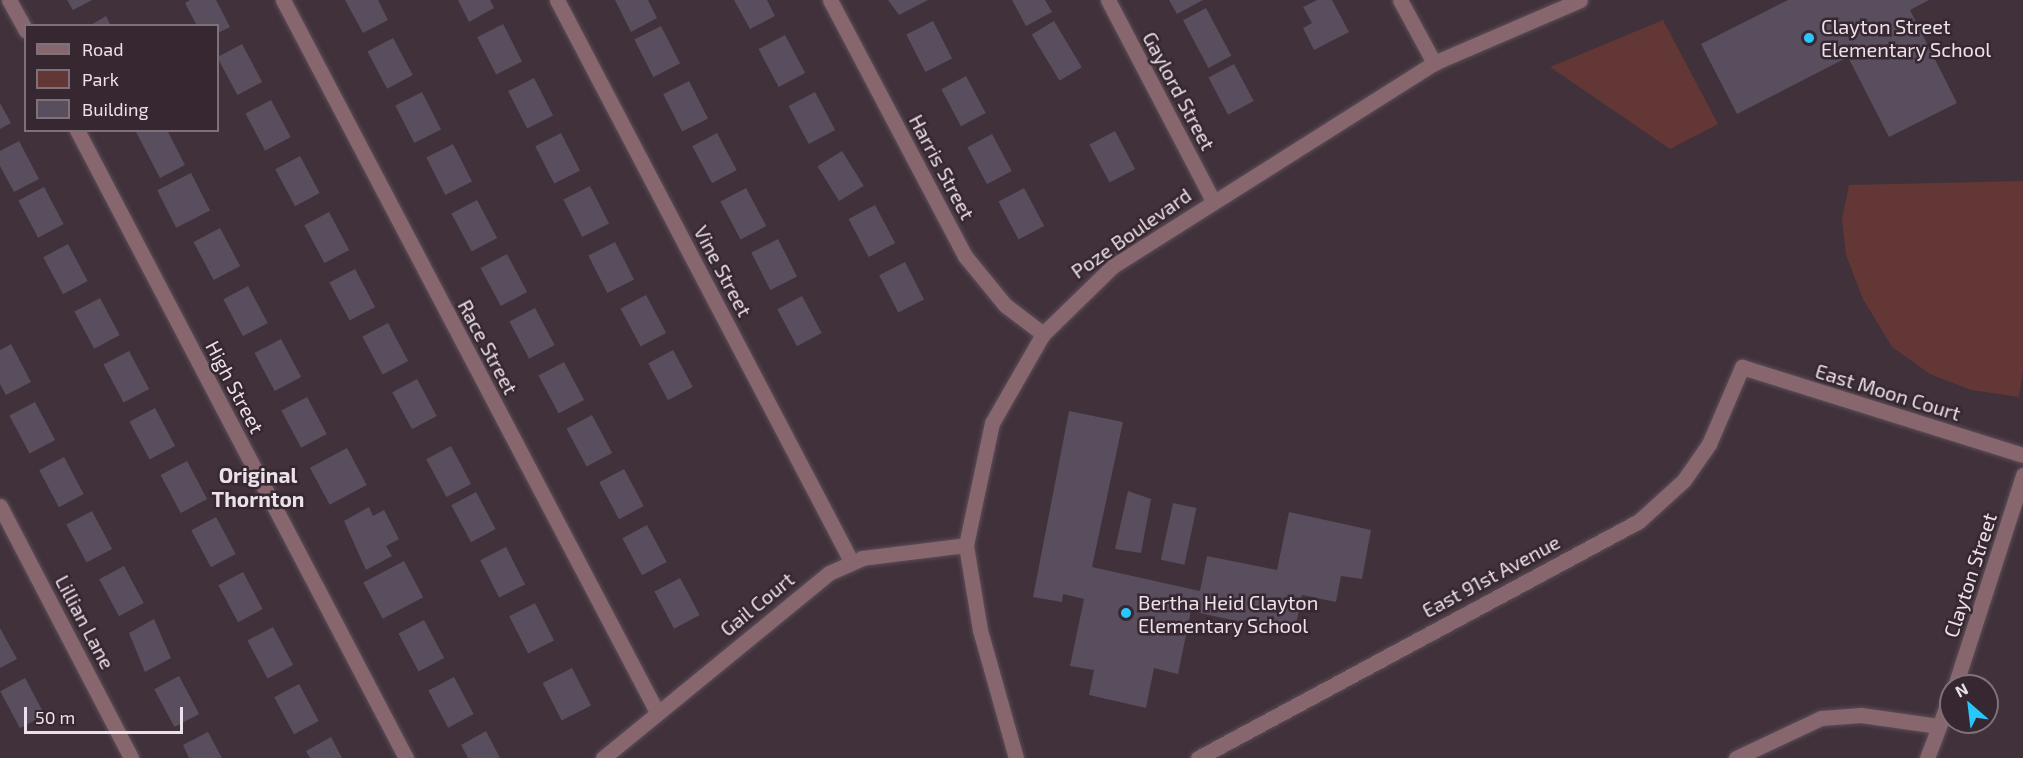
<!DOCTYPE html>
<style>
body{margin:0}
#map{position:relative;width:2023px;height:758px;overflow:hidden;background:#40313b;font-family:"Exo 2",sans-serif}
div>[style]{position:absolute}
.green>*{inset:0;background:#633735}
.building>*{inset:0;background:#594e5d;transform-origin:0 0}
.roads{filter:drop-shadow(0 0 2px #5b4d57) drop-shadow(0 0 2px #5b4d57)}
.minor>*{height:15px;margin:-7.5px;padding:0 7.5px;transform-origin:7.5px;border-radius:7.5px;background:#87666e}
.dots>*{width:16px;height:16px;translate:-50% -50%;box-sizing:border-box;border:3px solid #362731;border-radius:50%}
span{translate:-50% -50%;white-space:nowrap;text-align:center;line-height:1.15;-webkit-text-stroke:5px #362731;paint-order:stroke}
.poi-label{font-size:20px;color:#ebe1e8}
.left{translate:0 -50%;text-align:left}
.street-label{font-size:20px;color:#ebe1e8}
.neighbourhood-label{font-size:21px;color:#ebe1e8;font-weight:700}
.legend{position:absolute;left:24px;top:24px;width:195px;height:108px;box-sizing:border-box;background:#362731;border:2px solid #7e717a;margin:0;padding:8px 10px;list-style:none;font-size:18px;color:#ebe1e8}
.legend li{display:flex;align-items:center;gap:12px;height:30px}
.legend b{width:30px;border:2px solid #7e717a}
.north{position:absolute;left:1939px;top:674px;width:60px;height:60px;box-sizing:border-box;background:#362731;border:2px solid #7e717a;border-radius:50%;rotate:332deg;font-size:16px;font-weight:700;line-height:24px;text-align:center;color:#ebe1e8}
.north::after{content:'';display:block;margin:auto;width:21px;height:27px;background:#28c8ff;clip-path:polygon(50% 0,100% 100%,50% 72%,0 100%)}
.scale{position:absolute;left:24px;top:707px;width:159px;height:27px;box-sizing:border-box;border:3px solid #ebe1e8;border-top:0;padding-left:8px;font-size:18px;line-height:21px;white-space:nowrap;color:#ebe1e8;-webkit-text-stroke:4px #362731;paint-order:stroke}
</style>
<div id="map">
<div class="green">
<i style="clip-path:polygon(1663px 20px,1718px 124px,1670px 149px,1550px 67px)"></i>
<i style="clip-path:polygon(2023px 181px,2023px 371px,2019px 397px,1971px 390px,1930px 374px,1892px 347px,1863px 299px,1846px 255px,1842px 219px,1849px 185px)"></i>
</div>
<div class="building">
<i style="clip-path:polygon(67px 0,92px 0,73px 10px)"></i>
<i style="clip-path:polygon(190px 0,216px 0,230px 27px,218px 33px,218px 26px,197px 26px,185px 3px)"></i>
<i style="clip-path:polygon(345px 0,378px 0,388px 20px,363px 33px)"></i>
<i style="clip-path:polygon(458px 0,490px 0,494px 8px,469px 22px)"></i>
<i style="clip-path:polygon(615px 0,648px 0,657px 18px,631px 32px)"></i>
<i style="clip-path:polygon(734px 0,767px 0,775px 16px,750px 29px)"></i>
<i style="clip-path:polygon(888px 0,928px 0,899px 15px)"></i>
<i style="clip-path:polygon(1012px 0,1045px 0,1052px 12px,1026px 26px)"></i>
<i style="clip-path:polygon(1169px 0,1203px 0,1177px 14px)"></i>
<i style="clip-path:polygon(1317px 0,1332px 0,1349px 32px,1314px 50px,1303px 28px,1312px 23px,1303px 7px)"></i>
<i style="clip-path:polygon(1788px 0,1929px 0,1910px 10px,1957px 103px,1889px 137px,1848px 57px,1737px 114px,1701px 44px)"></i>
<i style="left:1206px;top:8px;width:54px;height:26px;rotate:62deg"></i>
<i style="clip-path:polygon(106px 16px,111px 26px,89px 26px)"></i>
<i style="left:933px;top:21px;width:42px;height:30px;rotate:63deg"></i>
<i style="left:1054px;top:21px;width:54px;height:26px;rotate:59deg"></i>
<i style="left:503px;top:24px;width:42px;height:29px;rotate:63deg"></i>
<i style="left:661px;top:26px;width:42px;height:30px;rotate:63deg"></i>
<i style="left:785px;top:35px;width:43px;height:30px;rotate:62deg"></i>
<i style="left:393px;top:38px;width:42px;height:29px;rotate:62deg"></i>
<i style="left:242px;top:44px;width:43px;height:28px;rotate:62deg"></i>
<i style="left:1234px;top:64px;width:42px;height:29px;rotate:62deg"></i>
<i style="left:966px;top:76px;width:42px;height:28px;rotate:62deg"></i>
<i style="left:534px;top:78px;width:42px;height:29px;rotate:63deg"></i>
<i style="left:689px;top:81px;width:42px;height:29px;rotate:63deg"></i>
<i style="left:422px;top:92px;width:42px;height:30px;rotate:63deg"></i>
<i style="left:815px;top:92px;width:43px;height:30px;rotate:62deg"></i>
<i style="left:271px;top:100px;width:42px;height:29px;rotate:62deg"></i>
<i style="clip-path:polygon(0 103px,11px 123px,0 129px)"></i>
<i style="clip-path:polygon(167px 130px,185px 165px,160px 178px,136px 132px)"></i>
<i style="left:1115px;top:131px;width:43px;height:29px;rotate:62deg"></i>
<i style="left:561px;top:133px;width:42px;height:29px;rotate:63deg"></i>
<i style="left:717px;top:133px;width:42px;height:28px;rotate:62deg"></i>
<i style="left:992px;top:134px;width:42px;height:28px;rotate:62deg"></i>
<i style="clip-path:polygon(19px 141px,39px 179px,14px 192px,0 166px,0 151px)"></i>
<i style="left:453px;top:144px;width:42px;height:30px;rotate:63deg"></i>
<i style="left:842px;top:151px;width:41px;height:29px;rotate:58deg"></i>
<i style="left:300px;top:156px;width:42px;height:28px;rotate:62deg"></i>
<i style="left:191px;top:173px;width:42px;height:38px;rotate:63deg"></i>
<i style="left:590px;top:186px;width:42px;height:30px;rotate:63deg"></i>
<i style="left:44px;top:187px;width:42px;height:29px;rotate:62deg"></i>
<i style="left:746px;top:188px;width:43px;height:29px;rotate:62deg"></i>
<i style="left:1024px;top:188px;width:43px;height:29px;rotate:62deg"></i>
<i style="left:477px;top:200px;width:43px;height:29px;rotate:62deg"></i>
<i style="left:875px;top:205px;width:43px;height:30px;rotate:62deg"></i>
<i style="left:329px;top:212px;width:43px;height:28px;rotate:62deg"></i>
<i style="left:220px;top:228px;width:43px;height:30px;rotate:62deg"></i>
<i style="left:778px;top:239px;width:42px;height:30px;rotate:63deg"></i>
<i style="left:615px;top:242px;width:42px;height:30px;rotate:63deg"></i>
<i style="left:68px;top:244px;width:42px;height:28px;rotate:62deg"></i>
<i style="left:507px;top:254px;width:43px;height:30px;rotate:62deg"></i>
<i style="left:905px;top:262px;width:42px;height:29px;rotate:63deg"></i>
<i style="left:355px;top:269px;width:43px;height:29px;rotate:62deg"></i>
<i style="left:248px;top:286px;width:42px;height:28px;rotate:62deg"></i>
<i style="left:646px;top:295px;width:43px;height:29px;rotate:62deg"></i>
<i style="left:802px;top:296px;width:42px;height:28px;rotate:62deg"></i>
<i style="left:100px;top:298px;width:42px;height:29px;rotate:62deg"></i>
<i style="left:535px;top:308px;width:42px;height:29px;rotate:62deg"></i>
<i style="left:388px;top:323px;width:43px;height:29px;rotate:62deg"></i>
<i style="left:281px;top:339px;width:43px;height:30px;rotate:62deg"></i>
<i style="clip-path:polygon(11px 344px,31px 382px,6px 395px,0 384px,0 350px)"></i>
<i style="left:673px;top:350px;width:42px;height:28px;rotate:62deg"></i>
<i style="left:129px;top:351px;width:43px;height:29px;rotate:62deg"></i>
<i style="left:564px;top:362px;width:43px;height:29px;rotate:62deg"></i>
<i style="left:417px;top:379px;width:42px;height:28px;rotate:62deg"></i>
<i style="left:307px;top:397px;width:42px;height:29px;rotate:62deg"></i>
<i style="left:35px;top:402px;width:43px;height:29px;rotate:62deg"></i>
<i style="left:155px;top:408px;width:43px;height:29px;rotate:62deg"></i>
<i style="clip-path:polygon(1069px 411px,1123px 422px,1092px 567px,1200px 591px,1207px 556px,1277px 570px,1289px 512px,1371px 530px,1362px 579px,1341px 576px,1336px 602px,1302px 595px,1294px 634px,1191px 611px,1178px 674px,1154px 668px,1146px 708px,1089px 695px,1094px 670px,1070px 666px,1084px 599px,1063px 594px,1062px 602px,1033px 597px)"></i>
<i style="left:592px;top:415px;width:43px;height:29px;rotate:62deg"></i>
<i style="left:451px;top:446px;width:43px;height:28px;rotate:62deg"></i>
<i style="left:347px;top:448px;width:42px;height:42px;rotate:62deg"></i>
<i style="left:64px;top:457px;width:42px;height:28px;rotate:62deg"></i>
<i style="left:187px;top:461px;width:43px;height:30px;rotate:62deg"></i>
<i style="left:624px;top:469px;width:42px;height:28px;rotate:62deg"></i>
<i style="clip-path:polygon(1128px 491px,1151px 499px,1141px 553px,1115px 549px)"></i>
<i style="left:476px;top:492px;width:42px;height:28px;rotate:62deg"></i>
<i style="left:1173px;top:503px;width:24px;height:58px;rotate:12deg"></i>
<i style="clip-path:polygon(369px 507px,373px 516px,384px 510px,399px 539px,386px 546px,392px 556px,366px 570px,344px 521px)"></i>
<i style="left:92px;top:511px;width:43px;height:29px;rotate:62deg"></i>
<i style="left:216px;top:517px;width:42px;height:28px;rotate:62deg"></i>
<i style="left:647px;top:525px;width:42px;height:28px;rotate:62deg"></i>
<i style="left:506px;top:547px;width:42px;height:29px;rotate:63deg"></i>
<i style="left:404px;top:561px;width:41px;height:46px;rotate:62deg"></i>
<i style="left:124px;top:566px;width:42px;height:28px;rotate:62deg"></i>
<i style="left:243px;top:572px;width:42px;height:28px;rotate:62deg"></i>
<i style="left:680px;top:578px;width:42px;height:29px;rotate:62deg"></i>
<i style="left:535px;top:603px;width:42px;height:29px;rotate:63deg"></i>
<i style="clip-path:polygon(154px 619px,171px 658px,145px 672px,129px 633px)"></i>
<i style="left:424px;top:620px;width:43px;height:29px;rotate:62deg"></i>
<i style="left:273px;top:627px;width:43px;height:29px;rotate:62deg"></i>
<i style="clip-path:polygon(0 628px,17px 659px,0 668px)"></i>
<i style="left:572px;top:668px;width:42px;height:33px;rotate:63deg"></i>
<i style="left:179px;top:676px;width:43px;height:28px;rotate:62deg"></i>
<i style="left:454px;top:677px;width:42px;height:29px;rotate:62deg"></i>
<i style="left:25px;top:678px;width:42px;height:28px;rotate:62deg"></i>
<i style="left:299px;top:684px;width:42px;height:28px;rotate:62deg"></i>
<i style="clip-path:polygon(486px 731px,500px 758px,468px 758px,461px 745px)"></i>
<i style="clip-path:polygon(208px 732px,222px 758px,189px 758px,183px 745px)"></i>
<i style="clip-path:polygon(331px 737px,342px 758px,310px 758px,306px 751px)"></i>
</div>
<div class="roads">
<div class="minor">
<i style="left:9px;top:0;width:35px;rotate:61deg"></i>
<i style="left:283px;top:0;width:804px;rotate:62.29deg"></i>
<i style="left:557px;top:0;width:633px;rotate:62.34deg"></i>
<i style="left:830px;top:0;width:289px;rotate:62.2deg"></i>
<i style="left:965px;top:256px;width:63px;rotate:50.8deg"></i>
<i style="left:1005px;top:305px;width:48px;rotate:37.3deg"></i>
<i style="left:1108px;top:0;width:227px;rotate:62.4deg"></i>
<i style="left:1400px;top:0;width:72px;rotate:61.6deg"></i>
<i style="left:77px;top:130px;width:709px;rotate:62.35deg"></i>
<i style="left:0;top:506px;width:284px;rotate:62.5deg"></i>
<i style="left:1955px;top:686px;width:222px;rotate:-72.1deg"></i>
<i style="left:603px;top:758px;width:292px;rotate:-39.3deg"></i>
<i style="left:829px;top:573px;width:36px;rotate:-24deg"></i>
<i style="left:862px;top:558px;width:105px;rotate:-7.1deg"></i>
<i style="left:1016px;top:758px;width:133px;rotate:-105.7deg"></i>
<i style="left:980px;top:630px;width:86px;rotate:-99.4deg"></i>
<i style="left:966px;top:545px;width:125px;rotate:-78deg"></i>
<i style="left:992px;top:423px;width:103px;rotate:-60.2deg"></i>
<i style="left:1043px;top:334px;width:98px;rotate:-44.2deg"></i>
<i style="left:1113px;top:266px;width:380px;rotate:-32.3deg"></i>
<i style="left:1434px;top:63px;width:159px;rotate:-23.3deg"></i>
<i style="left:1198px;top:758px;width:501px;rotate:-28.25deg"></i>
<i style="left:1639px;top:521px;width:61px;rotate:-42.3deg"></i>
<i style="left:1684px;top:480px;width:44px;rotate:-55.2deg"></i>
<i style="left:1709px;top:444px;width:84px;rotate:-66.8deg"></i>
<i style="left:1742px;top:367px;width:294px;rotate:17.4deg"></i>
<i style="left:1736px;top:758px;width:94px;rotate:-25.2deg"></i>
<i style="left:1821px;top:718px;width:40px;rotate:-4.3deg"></i>
<i style="left:1861px;top:715px;width:78px;rotate:8.1deg"></i>
<i style="left:1927px;top:758px;width:67px;rotate:-69.1deg"></i>
</div>
</div>
<div class="dots">
<i style="left:1809px;top:38px;background:#28c8ff"></i>
<i style="left:1126px;top:613px;background:#28c8ff"></i>
</div>
<div class="poi-label">
<span class="left" style="left:1821px;top:38px">Clayton Street<br>Elementary School</span>
<span class="left" style="left:1138px;top:614px">Bertha Heid Clayton<br>Elementary School</span>
</div>
<div class="street-label">
<span style="left:1179px;top:91px;rotate:62deg">Gaylord Street</span>
<span style="left:942px;top:167px;rotate:62deg">Harris Street</span>
<span style="left:1131px;top:233px;rotate:-35deg">Poze Boulevard</span>
<span style="left:723px;top:271px;rotate:62deg">Vine Street</span>
<span style="left:488px;top:347px;rotate:62deg">Race Street</span>
<span style="left:235px;top:387px;rotate:62deg">High Street</span>
<span style="left:1888px;top:392px;rotate:17deg">East Moon Court</span>
<span style="left:1970px;top:575px;rotate:-72deg">Clayton Street</span>
<span style="left:1491px;top:576px;rotate:-28deg">East 91st Avenue</span>
<span style="left:757px;top:604px;rotate:-39deg">Gail Court</span>
<span style="left:85px;top:622px;rotate:62deg">Lillian Lane</span>
</div>
<div class="neighbourhood-label">
<span style="left:258px;top:487px">Original<br>Thornton</span>
</div>
<ul class="legend">
<li><b style="height:8px;background:#87666e"></b>Road</li>
<li><b style="height:16px;background:#633735"></b>Park</li>
<li><b style="height:16px;background:#594e5d"></b>Building</li>
</ul>
<div class="north">N</div>
<div class="scale">50 m</div>
</div>
